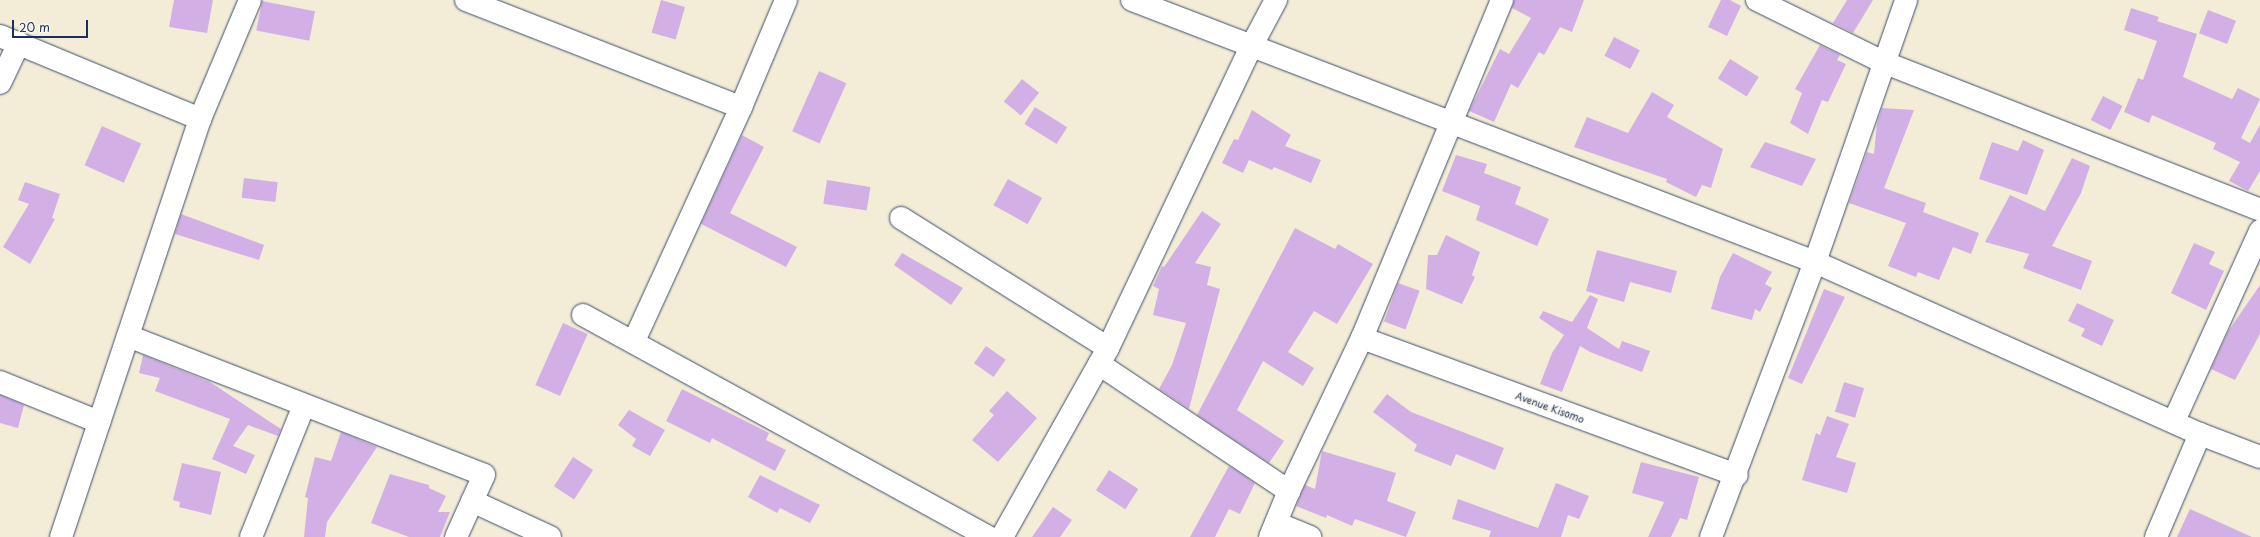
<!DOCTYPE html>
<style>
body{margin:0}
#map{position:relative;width:2260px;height:537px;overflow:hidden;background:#f3edd7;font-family:"Playpen Sans",sans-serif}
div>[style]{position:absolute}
.building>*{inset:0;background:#d2b0e5;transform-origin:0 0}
.roads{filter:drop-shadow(0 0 1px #3b4c70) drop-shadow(0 0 1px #3b4c70)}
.minor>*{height:22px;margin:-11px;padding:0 11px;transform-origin:11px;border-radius:11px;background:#fff}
.tertiary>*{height:22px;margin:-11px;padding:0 11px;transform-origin:11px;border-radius:11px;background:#fff}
span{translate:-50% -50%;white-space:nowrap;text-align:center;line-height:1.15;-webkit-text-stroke:3px #fbf7ec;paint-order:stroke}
.street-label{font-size:10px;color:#1b2f5e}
.scale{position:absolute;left:12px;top:20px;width:76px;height:18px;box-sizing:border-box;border:2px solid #1b2f5e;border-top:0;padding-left:5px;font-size:12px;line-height:14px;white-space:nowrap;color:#1b2f5e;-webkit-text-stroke:3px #fbf7ec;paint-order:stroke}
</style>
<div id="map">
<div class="building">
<i style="clip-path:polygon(174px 0,213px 0,207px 33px,169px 27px)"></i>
<i style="left:661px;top:0;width:25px;height:34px;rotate:16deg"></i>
<i style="clip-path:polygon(1514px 0,1584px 0,1572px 32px,1560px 27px,1544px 55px,1539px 52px,1518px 88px,1511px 84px,1494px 122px,1469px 111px,1500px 49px,1509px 54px,1531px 18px,1512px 8px)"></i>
<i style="clip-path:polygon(1721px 0,1730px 0,1741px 6px,1727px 36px,1708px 27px)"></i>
<i style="clip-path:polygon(1847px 0,1873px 0,1853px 33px,1833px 23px)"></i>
<i style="left:262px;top:1px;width:54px;height:30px;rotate:11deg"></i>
<i style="clip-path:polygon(2131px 8px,2159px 17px,2157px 21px,2197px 34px,2183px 77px,2232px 99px,2238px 88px,2260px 99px,2241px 138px,2250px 143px,2260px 125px,2260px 171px,2248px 191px,2229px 181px,2240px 162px,2213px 149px,2216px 143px,2152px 115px,2149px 123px,2124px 112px,2138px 78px,2143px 80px,2157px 41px,2124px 30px)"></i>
<i style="left:2208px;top:10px;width:30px;height:25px;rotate:21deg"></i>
<i style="left:1614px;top:37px;width:29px;height:21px;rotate:27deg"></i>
<i style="clip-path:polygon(1820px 45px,1840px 55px,1837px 60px,1846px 64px,1828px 102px,1822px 100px,1808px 134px,1790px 123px,1802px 93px,1795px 89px)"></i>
<i style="left:1730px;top:59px;width:34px;height:23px;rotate:32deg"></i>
<i style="left:819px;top:71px;width:30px;height:66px;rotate:24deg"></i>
<i style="left:1022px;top:79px;width:22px;height:29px;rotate:39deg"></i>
<i style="clip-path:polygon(1652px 92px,1674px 105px,1667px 117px,1723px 149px,1711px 188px,1702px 185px,1696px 197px,1666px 182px,1667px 179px,1574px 147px,1587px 117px,1628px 133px)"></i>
<i style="left:2103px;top:96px;width:22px;height:27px;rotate:27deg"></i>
<i style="left:1035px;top:107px;width:38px;height:20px;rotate:32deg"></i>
<i style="clip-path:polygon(1882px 108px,1914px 110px,1884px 188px,1926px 203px,1923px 212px,1979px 233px,1971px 254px,1953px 247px,1939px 280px,1918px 272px,1916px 277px,1888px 266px,1906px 223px,1849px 203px,1867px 152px,1874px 154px,1877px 123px)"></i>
<i style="clip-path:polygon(1252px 110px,1291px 135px,1285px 146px,1321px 160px,1311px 183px,1274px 167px,1272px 170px,1249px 160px,1243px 173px,1222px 163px,1234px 139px,1238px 140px)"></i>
<i style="left:102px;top:126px;width:43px;height:43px;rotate:24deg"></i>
<i style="clip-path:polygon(742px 135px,764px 147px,730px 213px,797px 247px,786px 267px,701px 224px)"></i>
<i style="clip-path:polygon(2023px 140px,2044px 150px,2027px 195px,1979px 179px,1992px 142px,2018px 151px)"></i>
<i style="clip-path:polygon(1765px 142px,1816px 159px,1802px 186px,1750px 167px)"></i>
<i style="clip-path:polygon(1456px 155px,1487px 164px,1484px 173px,1521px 187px,1515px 204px,1549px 219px,1537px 246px,1476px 220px,1480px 206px,1442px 191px)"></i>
<i style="clip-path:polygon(2072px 158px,2090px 166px,2081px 193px,2052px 246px,2092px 261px,2081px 290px,2023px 268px,2029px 254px,1985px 242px,2010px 195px,2045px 211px)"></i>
<i style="left:244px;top:178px;width:34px;height:20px;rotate:7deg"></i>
<i style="left:1008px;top:179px;width:39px;height:30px;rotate:29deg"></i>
<i style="left:827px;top:180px;width:44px;height:24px;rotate:9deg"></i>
<i style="clip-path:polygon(25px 182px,60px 194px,52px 218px,55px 219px,30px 264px,3px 247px,29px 204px,18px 200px)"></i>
<i style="clip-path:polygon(1202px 211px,1221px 224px,1195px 263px,1211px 267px,1207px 285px,1220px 289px,1189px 409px,1159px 389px,1172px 365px,1186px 323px,1153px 315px,1159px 289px,1153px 286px,1162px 266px,1164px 267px)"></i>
<i style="clip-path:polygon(181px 214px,264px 245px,259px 260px,175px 234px)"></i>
<i style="clip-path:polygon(1295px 228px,1335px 249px,1338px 244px,1373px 264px,1337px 324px,1314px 311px,1288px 352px,1314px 368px,1303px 386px,1263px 361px,1237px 410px,1284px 441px,1269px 463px,1197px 415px)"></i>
<i style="clip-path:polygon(1446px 235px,1480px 252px,1472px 275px,1475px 277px,1462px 304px,1426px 289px,1428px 255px,1437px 255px)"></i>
<i style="clip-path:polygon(2194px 243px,2215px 252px,2209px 264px,2224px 271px,2206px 310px,2171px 293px)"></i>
<i style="clip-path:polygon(1597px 250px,1677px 271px,1671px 293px,1630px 282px,1624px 302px,1586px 291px)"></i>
<i style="clip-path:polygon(902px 253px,963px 288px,951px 305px,894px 265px)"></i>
<i style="clip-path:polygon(1733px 253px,1772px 272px,1765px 284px,1772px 288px,1760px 312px,1755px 309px,1752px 320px,1711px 309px,1720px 277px)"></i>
<i style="left:1398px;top:283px;width:23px;height:41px;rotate:20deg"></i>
<i style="clip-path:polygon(2260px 285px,2260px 334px,2235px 380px,2211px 369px,2229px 330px)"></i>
<i style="clip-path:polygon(1824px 289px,1845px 297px,1802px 384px,1788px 378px)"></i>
<i style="clip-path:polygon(1590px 295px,1598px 299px,1587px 328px,1619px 349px,1622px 341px,1650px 351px,1642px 372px,1590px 352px,1580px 346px,1562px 392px,1540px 384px,1552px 353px,1564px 335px,1539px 318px,1543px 311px,1572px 322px)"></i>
<i style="clip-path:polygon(2077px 303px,2114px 320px,2102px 346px,2081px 336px,2085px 329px,2068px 321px)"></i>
<i style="left:563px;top:323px;width:27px;height:68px;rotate:24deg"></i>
<i style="left:986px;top:346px;width:24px;height:21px;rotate:35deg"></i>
<i style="clip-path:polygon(143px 355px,210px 382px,281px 429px,278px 436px,248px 425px,233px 446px,255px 455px,246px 474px,212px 459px,230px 419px,155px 391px,160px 378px,139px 373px)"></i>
<i style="left:1844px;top:382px;width:21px;height:31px;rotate:17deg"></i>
<i style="clip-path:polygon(682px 389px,769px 433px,766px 440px,786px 450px,775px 471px,712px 438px,710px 443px,666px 421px)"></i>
<i style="clip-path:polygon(1007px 391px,1037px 418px,998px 462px,972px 440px,994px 415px,989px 411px)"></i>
<i style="clip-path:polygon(1387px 394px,1411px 412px,1504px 448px,1495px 470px,1456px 454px,1451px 466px,1414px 451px,1417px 445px,1373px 412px)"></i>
<i style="clip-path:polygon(0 395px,24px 405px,18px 428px,0 423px)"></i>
<i style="clip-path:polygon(629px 410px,665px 430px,650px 456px,632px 446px,636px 439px,618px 425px)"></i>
<i style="clip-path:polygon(1827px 416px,1849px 424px,1836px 457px,1856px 463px,1847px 493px,1802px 480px,1816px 433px,1820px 435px)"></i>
<i style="clip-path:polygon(341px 432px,377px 447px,327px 522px,325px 537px,304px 537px,308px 498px,305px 497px,315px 457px,331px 461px)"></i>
<i style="clip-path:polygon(1322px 451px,1396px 473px,1387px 501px,1416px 512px,1406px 537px,1355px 519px,1352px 526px,1327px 515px,1326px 518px,1296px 506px,1305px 485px,1315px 489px)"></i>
<i style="left:573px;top:457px;width:24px;height:35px;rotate:33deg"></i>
<i style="clip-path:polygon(1641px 462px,1699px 477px,1687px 520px,1680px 518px,1671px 537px,1648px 537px,1664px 502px,1632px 493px)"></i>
<i style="clip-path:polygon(182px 463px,221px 472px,211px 515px,179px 507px,180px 502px,173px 500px)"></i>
<i style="clip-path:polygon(1229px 466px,1255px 483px,1240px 514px,1229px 509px,1215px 537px,1190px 537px)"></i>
<i style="left:1109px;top:470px;width:35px;height:24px;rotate:33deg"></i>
<i style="clip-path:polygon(390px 474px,429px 485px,429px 488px,446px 496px,438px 512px,450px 512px,440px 537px,409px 537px,371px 523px)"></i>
<i style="clip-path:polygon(760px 475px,820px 505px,810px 523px,780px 508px,777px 513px,748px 497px)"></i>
<i style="clip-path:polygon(1556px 483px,1589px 496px,1579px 519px,1568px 515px,1561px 537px,1489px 537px,1491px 531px,1452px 519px,1458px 499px,1538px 528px)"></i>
<i style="clip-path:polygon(1053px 507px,1072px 520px,1060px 537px,1032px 537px)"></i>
<i style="clip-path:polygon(2190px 509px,2252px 537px,2177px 537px)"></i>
</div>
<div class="roads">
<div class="minor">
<i style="left:466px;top:0;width:295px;rotate:21.3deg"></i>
<i style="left:1132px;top:0;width:732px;rotate:20.99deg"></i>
<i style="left:1815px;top:262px;width:422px;rotate:24.1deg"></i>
<i style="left:2200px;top:434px;width:64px;rotate:21deg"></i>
<i style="left:1757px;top:0;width:140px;rotate:26.2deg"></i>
<i style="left:1883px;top:62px;width:405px;rotate:21.4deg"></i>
<i style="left:0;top:36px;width:217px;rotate:22.5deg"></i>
<i style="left:0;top:83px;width:44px;rotate:-64.6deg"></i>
<i style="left:901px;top:218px;width:244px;rotate:32.1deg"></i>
<i style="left:583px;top:315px;width:463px;rotate:28.7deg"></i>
<i style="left:128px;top:336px;width:382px;rotate:21.3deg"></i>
<i style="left:484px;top:475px;width:68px;rotate:114.3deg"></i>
<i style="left:1362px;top:338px;width:399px;rotate:20.1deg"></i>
<i style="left:634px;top:341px;width:257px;rotate:-65.4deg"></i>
<i style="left:741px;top:107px;width:116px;rotate:-67.2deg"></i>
<i style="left:1099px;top:364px;width:229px;rotate:33.8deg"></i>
<i style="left:0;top:382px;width:107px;rotate:22deg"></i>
<i style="left:2174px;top:421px;width:209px;rotate:-65.6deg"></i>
<i style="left:472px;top:501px;width:86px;rotate:24.8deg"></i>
<i style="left:1276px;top:523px;width:37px;rotate:22deg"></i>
<i style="left:61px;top:537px;width:441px;rotate:-71.6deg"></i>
<i style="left:200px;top:119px;width:129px;rotate:-67.2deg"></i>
<i style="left:251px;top:537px;width:142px;rotate:-68.1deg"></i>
<i style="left:1002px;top:537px;width:217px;rotate:-60.7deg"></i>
<i style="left:1108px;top:348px;width:335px;rotate:-64.6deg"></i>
<i style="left:1252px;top:45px;width:51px;rotate:-61.9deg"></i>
<i style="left:1270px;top:537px;width:50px;rotate:-67.6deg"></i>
<i style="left:1289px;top:491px;width:170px;rotate:-64.5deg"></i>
<i style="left:1362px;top:338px;width:366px;rotate:-67.5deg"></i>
<i style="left:2156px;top:537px;width:112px;rotate:-66.9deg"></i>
</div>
<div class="tertiary">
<i style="left:1711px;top:537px;width:294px;rotate:-69.3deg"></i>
<i style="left:1815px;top:262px;width:277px;rotate:-70.8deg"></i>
</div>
</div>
<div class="street-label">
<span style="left:1550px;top:407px;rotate:20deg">Avenue Kisomo</span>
</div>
<div class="scale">20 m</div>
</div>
